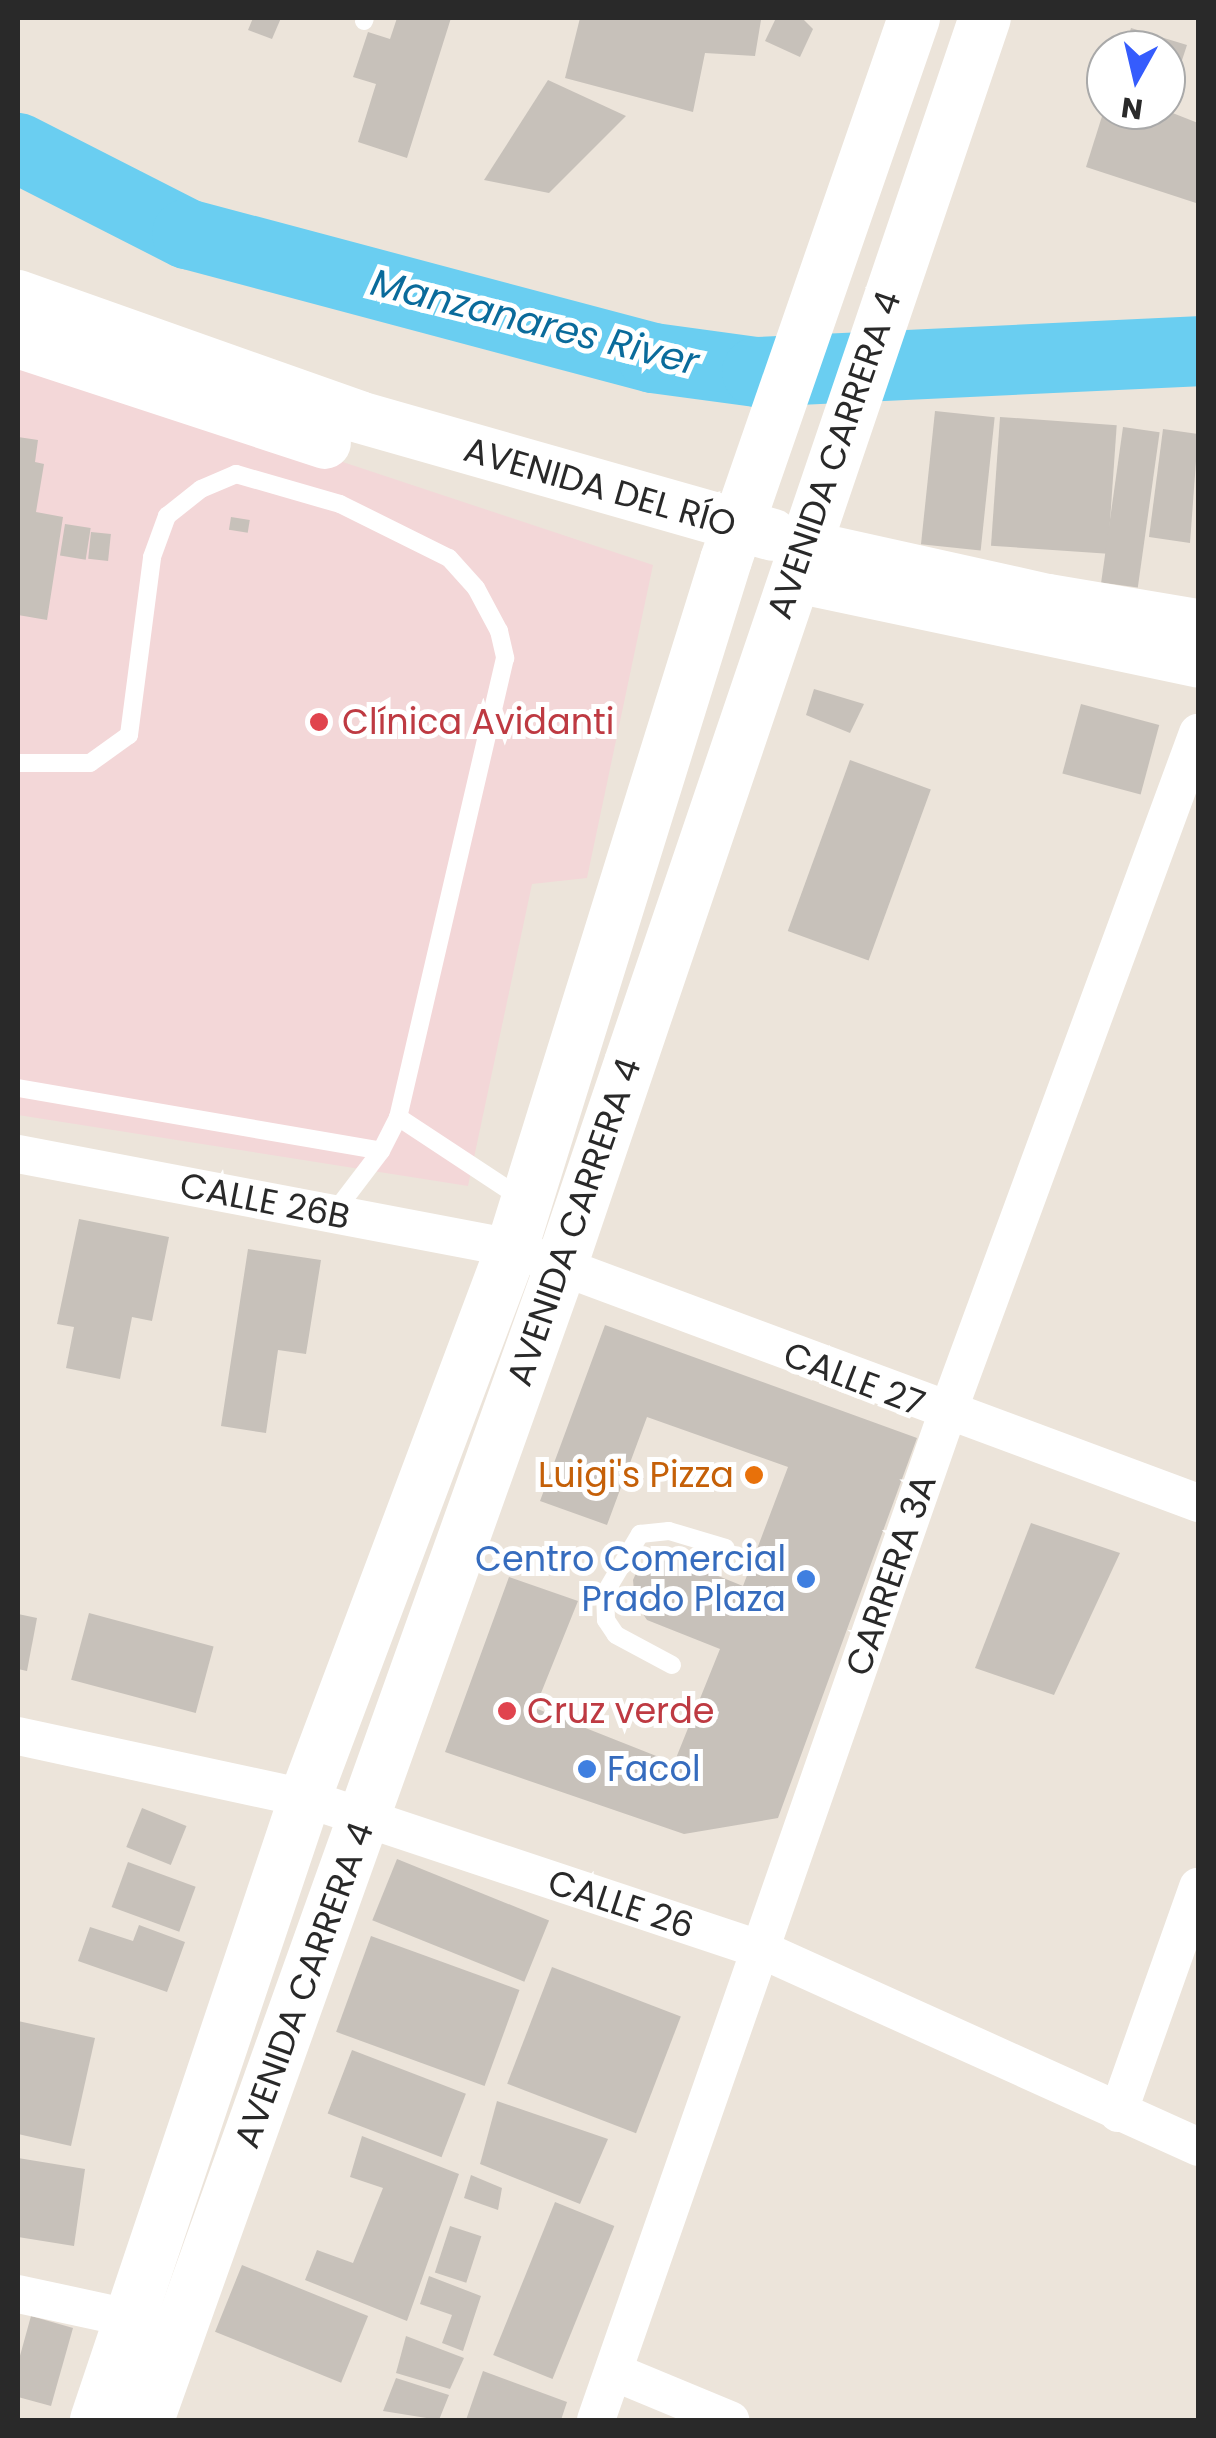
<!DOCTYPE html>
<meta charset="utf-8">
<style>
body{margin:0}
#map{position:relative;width:1216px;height:2438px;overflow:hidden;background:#ece4da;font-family:Poppins,sans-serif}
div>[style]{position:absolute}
.medical>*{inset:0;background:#f3d7d8}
.river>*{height:70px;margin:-35px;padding:0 35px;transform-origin:35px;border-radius:35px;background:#6acef1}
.building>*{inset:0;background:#c7c1ba;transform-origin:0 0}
.service>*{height:18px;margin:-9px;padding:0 9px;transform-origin:9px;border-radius:9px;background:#fff}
.minor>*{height:38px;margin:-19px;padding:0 19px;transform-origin:19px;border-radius:19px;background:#fff}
.tertiary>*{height:45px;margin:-22.5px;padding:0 22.5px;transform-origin:22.5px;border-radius:22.5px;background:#fff}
.secondary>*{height:52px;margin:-26px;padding:0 26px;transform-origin:26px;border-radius:26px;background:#fff}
.dots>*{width:28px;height:28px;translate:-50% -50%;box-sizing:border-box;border:5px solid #fff;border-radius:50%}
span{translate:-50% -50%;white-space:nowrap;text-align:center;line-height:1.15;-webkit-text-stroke:10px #fff;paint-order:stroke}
.street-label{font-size:35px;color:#292929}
.health-label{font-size:35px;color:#be3a42}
.left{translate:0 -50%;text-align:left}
.food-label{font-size:35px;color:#c56008}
.right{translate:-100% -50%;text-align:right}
.shop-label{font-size:35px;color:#366cbe}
.water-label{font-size:38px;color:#0a6b9b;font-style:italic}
.frame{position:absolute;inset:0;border:20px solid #292929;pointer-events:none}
.north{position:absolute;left:1086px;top:30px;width:100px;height:100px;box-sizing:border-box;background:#fff;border:2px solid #a9a9a9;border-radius:50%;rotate:188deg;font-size:28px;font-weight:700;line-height:40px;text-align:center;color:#292929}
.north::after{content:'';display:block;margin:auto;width:35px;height:45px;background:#355cfd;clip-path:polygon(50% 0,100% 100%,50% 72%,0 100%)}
</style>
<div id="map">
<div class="medical">
<i style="clip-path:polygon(18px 354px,653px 565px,587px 878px,532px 884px,468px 1186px,18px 1115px)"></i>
</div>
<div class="river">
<i style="left:18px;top:148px;width:190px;rotate:27deg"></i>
<i style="left:187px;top:234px;width:482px;rotate:14.9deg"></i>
<i style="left:653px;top:358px;width:105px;rotate:7.7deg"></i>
<i style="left:757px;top:372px;width:441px;rotate:-2.7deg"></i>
</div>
<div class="building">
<i style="clip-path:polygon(253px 18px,281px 18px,272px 39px,248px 30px)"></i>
<i style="clip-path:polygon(397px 18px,451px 18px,407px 158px,358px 142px,376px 84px,353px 77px,368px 32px,390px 39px)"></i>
<i style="clip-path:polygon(580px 18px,752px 18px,761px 20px,755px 56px,705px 53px,693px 112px,565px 78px)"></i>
<i style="clip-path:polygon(776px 18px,802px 18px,813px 29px,800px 57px,765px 41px)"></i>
<i style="clip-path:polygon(1131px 28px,1187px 45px,1167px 106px,1166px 50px,1124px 50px)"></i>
<i style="clip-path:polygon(548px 80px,626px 116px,549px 193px,484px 180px)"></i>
<i style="clip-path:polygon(1104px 110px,1165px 110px,1198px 123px,1196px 203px,1086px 167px)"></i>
<i style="left:935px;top:411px;width:60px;height:134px;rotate:6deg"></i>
<i style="left:1000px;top:417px;width:117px;height:129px;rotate:4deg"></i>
<i style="left:1123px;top:427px;width:37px;height:157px;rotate:8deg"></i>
<i style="clip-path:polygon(1163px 429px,1198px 434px,1190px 543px,1149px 537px)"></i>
<i style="clip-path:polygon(18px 437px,38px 440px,35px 462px,44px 464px,36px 512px,63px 517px,47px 620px,18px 615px)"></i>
<i style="left:231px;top:517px;width:19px;height:13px;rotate:9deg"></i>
<i style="left:65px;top:524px;width:26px;height:32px;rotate:9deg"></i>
<i style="left:91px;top:532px;width:20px;height:27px;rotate:6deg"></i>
<i style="clip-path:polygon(814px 689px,864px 704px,850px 733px,806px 715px)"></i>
<i style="left:1081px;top:704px;width:81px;height:72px;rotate:15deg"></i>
<i style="left:850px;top:760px;width:86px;height:182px;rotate:20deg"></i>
<i style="clip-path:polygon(79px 1219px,169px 1237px,152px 1321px,132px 1317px,120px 1379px,66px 1368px,74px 1327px,57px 1324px)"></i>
<i style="clip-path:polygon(248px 1249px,321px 1260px,306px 1354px,278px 1350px,266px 1433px,221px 1426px)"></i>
<i style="clip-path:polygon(605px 1325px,917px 1438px,778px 1818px,684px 1834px,445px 1752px,509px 1577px,578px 1601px,535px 1708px,674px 1763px,720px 1649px,647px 1620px,635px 1602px,633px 1580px,640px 1564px,676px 1559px,743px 1586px,788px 1467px,647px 1417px,607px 1525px,540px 1501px)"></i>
<i style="clip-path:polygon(1031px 1523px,1120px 1553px,1054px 1695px,975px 1668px)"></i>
<i style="left:89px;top:1613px;width:129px;height:69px;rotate:15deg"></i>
<i style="clip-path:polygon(18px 1614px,37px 1618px,27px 1671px,18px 1669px)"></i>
<i style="left:142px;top:1808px;width:48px;height:42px;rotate:22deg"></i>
<i style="left:397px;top:1859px;width:164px;height:66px;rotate:22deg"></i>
<i style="left:128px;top:1862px;width:72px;height:48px;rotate:20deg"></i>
<i style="clip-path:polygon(139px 1925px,185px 1942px,167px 1992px,78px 1961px,90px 1927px,133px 1941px)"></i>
<i style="left:371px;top:1936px;width:158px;height:102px;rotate:20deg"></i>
<i style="left:552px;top:1967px;width:138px;height:125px;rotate:21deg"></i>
<i style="clip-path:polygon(18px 2021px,95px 2038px,71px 2146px,18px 2134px)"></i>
<i style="left:352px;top:2050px;width:122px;height:68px;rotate:21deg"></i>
<i style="clip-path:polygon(497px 2101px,608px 2139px,580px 2204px,480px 2164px)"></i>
<i style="clip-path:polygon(362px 2136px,459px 2174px,407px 2321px,305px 2280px,317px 2250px,353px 2263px,383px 2188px,350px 2177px)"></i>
<i style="clip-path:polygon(18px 2158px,85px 2169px,74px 2246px,18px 2237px)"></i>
<i style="clip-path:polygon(471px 2175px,502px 2188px,498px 2210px,464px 2198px)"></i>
<i style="left:555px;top:2202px;width:64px;height:165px;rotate:22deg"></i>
<i style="left:450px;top:2226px;width:33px;height:49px;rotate:18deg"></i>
<i style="left:242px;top:2265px;width:136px;height:72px;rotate:22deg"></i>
<i style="clip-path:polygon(429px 2276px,481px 2296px,463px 2351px,442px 2343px,452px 2315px,420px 2304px)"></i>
<i style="clip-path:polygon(31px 2316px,73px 2328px,51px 2406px,18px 2397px,18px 2363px)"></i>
<i style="clip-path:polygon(406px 2336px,464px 2358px,450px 2389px,396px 2373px)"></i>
<i style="clip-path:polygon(483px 2371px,567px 2402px,561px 2420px,466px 2420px)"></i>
<i style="clip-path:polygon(396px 2378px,449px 2395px,439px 2420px,383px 2411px)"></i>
</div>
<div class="service">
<i style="left:364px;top:21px;width:3px;rotate:-72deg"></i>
<i style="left:18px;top:763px;width:72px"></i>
<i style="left:90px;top:763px;width:48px;rotate:-35.7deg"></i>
<i style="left:129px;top:735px;width:179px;rotate:-82.6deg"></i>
<i style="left:152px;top:557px;width:44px;rotate:-69.9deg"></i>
<i style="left:167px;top:516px;width:43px;rotate:-38.5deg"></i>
<i style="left:201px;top:489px;width:38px;rotate:-23deg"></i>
<i style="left:236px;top:474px;width:108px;rotate:16.1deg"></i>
<i style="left:340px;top:504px;width:122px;rotate:26.4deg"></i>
<i style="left:449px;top:558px;width:40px;rotate:48deg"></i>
<i style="left:476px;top:588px;width:49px;rotate:61.9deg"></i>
<i style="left:499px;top:631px;width:28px;rotate:77deg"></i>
<i style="left:505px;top:658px;width:471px;rotate:103.1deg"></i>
<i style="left:398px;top:1117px;width:147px;rotate:33.4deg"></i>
<i style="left:18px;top:1088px;width:368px;rotate:9.8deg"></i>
<i style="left:381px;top:1151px;width:38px;rotate:-63deg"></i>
<i style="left:333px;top:1214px;width:79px;rotate:-52.7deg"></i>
<i style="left:672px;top:1665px;width:64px;rotate:-151.8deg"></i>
<i style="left:616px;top:1635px;width:18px;rotate:-124deg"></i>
<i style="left:606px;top:1620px;width:27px;rotate:-92deg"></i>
<i style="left:605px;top:1593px;width:69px;rotate:-59.3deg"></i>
<i style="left:640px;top:1534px;width:29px;rotate:-6deg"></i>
<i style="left:669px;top:1531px;width:59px;rotate:16.6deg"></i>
</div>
<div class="minor">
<i style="left:18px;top:1154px;width:503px;rotate:10.77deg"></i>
<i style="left:512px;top:1248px;width:732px;rotate:20.39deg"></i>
<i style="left:18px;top:1736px;width:294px;rotate:12.2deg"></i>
<i style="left:305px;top:1798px;width:479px;rotate:18.4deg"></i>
<i style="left:760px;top:1949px;width:481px;rotate:24.3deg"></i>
<i style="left:1118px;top:2113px;width:240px;rotate:-70.5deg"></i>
<i style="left:18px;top:2294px;width:137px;rotate:12.2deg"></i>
<i style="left:614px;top:2372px;width:126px;rotate:22.5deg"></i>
<i style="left:596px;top:2420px;width:1065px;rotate:-70.77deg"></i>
<i style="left:947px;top:1414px;width:726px;rotate:-69.77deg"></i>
</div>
<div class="tertiary">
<i style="left:804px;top:542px;width:250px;rotate:12.5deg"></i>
<i style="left:1048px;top:596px;width:152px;rotate:9.5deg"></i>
<i style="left:791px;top:579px;width:416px;rotate:11.9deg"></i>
</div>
<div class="secondary">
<i style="left:18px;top:296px;width:362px;rotate:19.5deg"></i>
<i style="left:359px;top:417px;width:430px;rotate:15.9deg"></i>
<i style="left:18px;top:342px;width:323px;rotate:18.2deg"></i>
<i style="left:96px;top:2420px;width:656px;rotate:-71.43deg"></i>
<i style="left:305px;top:1798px;width:588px;rotate:-69.38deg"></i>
<i style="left:512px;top:1248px;width:721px;rotate:-72.72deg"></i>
<i style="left:726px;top:560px;width:574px;rotate:-70.87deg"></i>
<i style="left:148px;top:2420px;width:1226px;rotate:-70.31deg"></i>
<i style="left:561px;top:1266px;width:1318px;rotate:-71.24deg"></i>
</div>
<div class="dots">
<i style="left:319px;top:722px;background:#e0444e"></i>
<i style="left:754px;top:1475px;background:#e8710a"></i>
<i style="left:806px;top:1579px;background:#3f7fe0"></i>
<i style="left:507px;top:1711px;background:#e0444e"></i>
<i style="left:587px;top:1769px;background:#3f7fe0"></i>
</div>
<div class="street-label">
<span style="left:834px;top:455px;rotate:-71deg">AVENIDA CARRERA 4</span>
<span style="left:600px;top:487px;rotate:16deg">AVENIDA DEL RÍO</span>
<span style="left:265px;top:1201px;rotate:11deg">CALLE 26B</span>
<span style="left:574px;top:1222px;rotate:-71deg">AVENIDA CARRERA 4</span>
<span style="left:854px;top:1379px;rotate:21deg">CALLE 27</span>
<span style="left:891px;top:1575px;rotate:-71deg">CARRERA 3A</span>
<span style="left:621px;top:1904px;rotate:18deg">CALLE 26</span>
<span style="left:304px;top:1985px;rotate:-70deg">AVENIDA CARRERA 4</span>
</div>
<div class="health-label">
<span class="left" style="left:342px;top:722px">Clínica Avidanti</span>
<span class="left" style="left:527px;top:1711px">Cruz verde</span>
</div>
<div class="food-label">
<span class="right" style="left:734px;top:1475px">Luigi's Pizza</span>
</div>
<div class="shop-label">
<span class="right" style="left:786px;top:1579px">Centro Comercial<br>Prado Plaza</span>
<span class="left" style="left:607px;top:1769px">Facol</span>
</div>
<div class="water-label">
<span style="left:535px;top:322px;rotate:14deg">Manzanares River</span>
</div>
<div class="frame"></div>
<div class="north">N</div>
</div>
